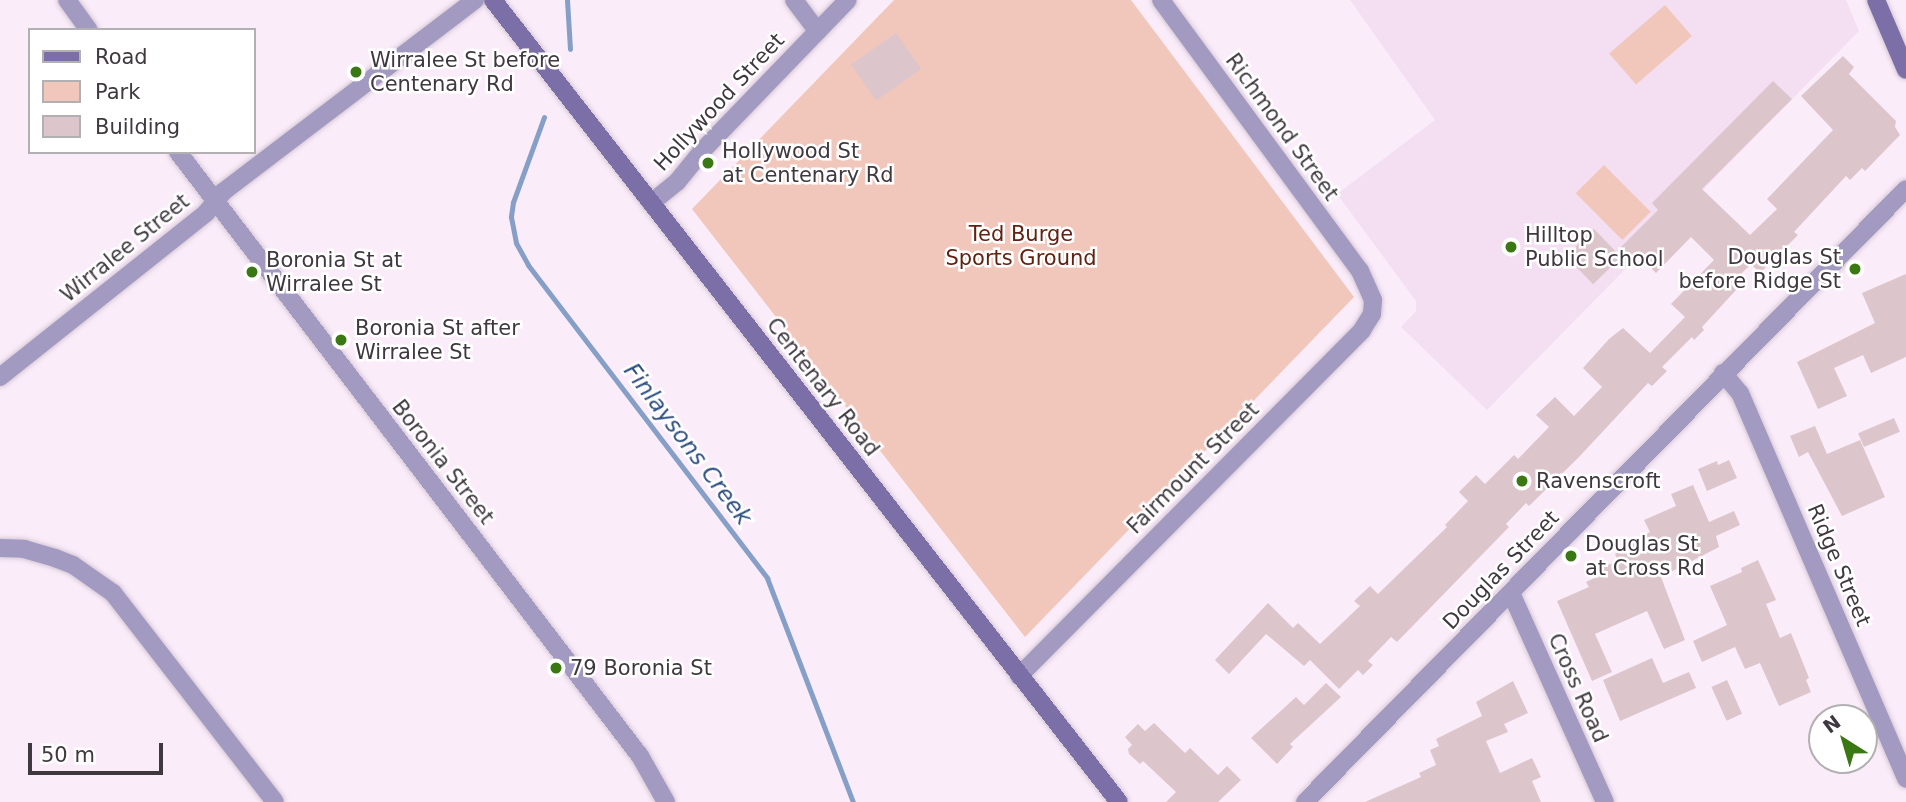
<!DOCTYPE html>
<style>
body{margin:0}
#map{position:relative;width:1906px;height:802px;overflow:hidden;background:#fbecfa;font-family:"DejaVu Sans",sans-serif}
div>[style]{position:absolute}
.built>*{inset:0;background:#f4dff2}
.green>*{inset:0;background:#f1c7bc;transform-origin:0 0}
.stream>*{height:5px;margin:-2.5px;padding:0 2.5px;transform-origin:2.5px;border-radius:2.5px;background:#869fc7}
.building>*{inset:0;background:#dcc6cb;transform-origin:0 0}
.roads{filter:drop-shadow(0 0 2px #d5c8d5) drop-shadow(0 0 2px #d5c8d5)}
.street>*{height:18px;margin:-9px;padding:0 9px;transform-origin:9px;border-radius:9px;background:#a29ac1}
.secondary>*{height:18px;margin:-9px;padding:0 9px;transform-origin:9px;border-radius:9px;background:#7c6fa7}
.dots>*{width:19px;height:19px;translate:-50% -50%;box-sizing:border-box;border:4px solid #fff;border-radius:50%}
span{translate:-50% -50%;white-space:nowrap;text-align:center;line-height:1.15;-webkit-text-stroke:5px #fff;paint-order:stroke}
.poi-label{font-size:21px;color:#3f393f}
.left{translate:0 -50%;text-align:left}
.right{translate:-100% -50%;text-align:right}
.street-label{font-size:21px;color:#3f393f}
.park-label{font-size:21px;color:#612211}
.water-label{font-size:23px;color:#2d4c81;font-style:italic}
.legend{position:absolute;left:28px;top:28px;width:228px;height:126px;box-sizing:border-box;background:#fff;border:2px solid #b2b0b2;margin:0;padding:9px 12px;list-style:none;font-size:21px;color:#3f393f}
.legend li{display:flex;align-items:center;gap:14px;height:35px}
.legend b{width:35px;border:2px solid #b2b0b2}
.north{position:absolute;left:1808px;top:704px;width:70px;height:70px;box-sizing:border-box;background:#fff;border:2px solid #b2b0b2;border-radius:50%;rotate:323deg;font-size:19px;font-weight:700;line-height:28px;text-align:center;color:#3f393f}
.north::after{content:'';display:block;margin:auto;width:24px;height:32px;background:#397813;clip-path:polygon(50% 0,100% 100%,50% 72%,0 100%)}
.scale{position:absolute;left:28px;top:743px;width:135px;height:32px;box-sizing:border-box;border:4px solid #3f393f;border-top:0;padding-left:9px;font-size:21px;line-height:24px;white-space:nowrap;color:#3f393f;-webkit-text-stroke:5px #fff;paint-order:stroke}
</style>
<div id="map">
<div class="built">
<i style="clip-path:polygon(1350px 0,1846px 0,1859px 31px,1487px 410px,1401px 327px,1416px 311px,1416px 301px,1337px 194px,1435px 120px)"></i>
</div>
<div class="green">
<i style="clip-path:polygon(894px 0,1131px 0,1354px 297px,1025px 637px,692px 209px)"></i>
<i style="left:1665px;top:5px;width:41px;height:74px;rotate:49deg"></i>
<i style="left:1604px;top:165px;width:66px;height:40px;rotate:45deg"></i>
</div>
<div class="stream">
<i style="left:567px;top:0;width:49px;rotate:86.5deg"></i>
<i style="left:544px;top:117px;width:90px;rotate:110deg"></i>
<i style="left:513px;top:202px;width:15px;rotate:98deg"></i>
<i style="left:511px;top:217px;width:26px;rotate:79deg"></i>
<i style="left:516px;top:243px;width:25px;rotate:61deg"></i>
<i style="left:528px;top:265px;width:394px;rotate:52.6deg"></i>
<i style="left:767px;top:578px;width:240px;rotate:69deg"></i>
</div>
<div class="building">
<i style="left:896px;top:33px;width:44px;height:55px;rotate:55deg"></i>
<i style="clip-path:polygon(1843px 56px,1854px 67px,1849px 74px,1896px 121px,1895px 127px,1900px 135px,1865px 171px,1862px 168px,1850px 180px,1846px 176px,1794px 232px,1798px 235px,1760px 273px,1751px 264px,1731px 284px,1736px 290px,1702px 327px,1704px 330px,1694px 340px,1692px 337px,1662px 367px,1667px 371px,1652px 386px,1648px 383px,1579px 457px,1529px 506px,1526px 503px,1506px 524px,1509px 527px,1397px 642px,1391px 637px,1368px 661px,1373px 665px,1363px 675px,1358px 670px,1339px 689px,1310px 660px,1304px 666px,1266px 634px,1229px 674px,1215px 660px,1268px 603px,1293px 628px,1298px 623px,1320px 644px,1360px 606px,1354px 601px,1370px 586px,1378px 594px,1447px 527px,1445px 525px,1468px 501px,1459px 492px,1476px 475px,1485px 484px,1514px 455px,1518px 459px,1549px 427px,1536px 415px,1555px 397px,1574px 416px,1602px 387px,1583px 368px,1609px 339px,1623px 328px,1650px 353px,1685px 317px,1671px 304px,1714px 260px,1691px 237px,1656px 273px,1638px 255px,1634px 259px,1621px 247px,1658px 210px,1652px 203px,1773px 81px,1792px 99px,1702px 189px,1750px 235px,1777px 209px,1767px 199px,1833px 130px,1801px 96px)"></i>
<i style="left:1594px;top:229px;width:39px;height:39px;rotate:46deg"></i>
<i style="clip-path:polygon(1906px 274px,1906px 357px,1871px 373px,1863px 355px,1834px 368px,1847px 396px,1818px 409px,1797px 362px,1875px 323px,1862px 293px)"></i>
<i style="left:1894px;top:418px;width:15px;height:39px;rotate:67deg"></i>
<i style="clip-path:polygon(1815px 426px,1827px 454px,1860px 440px,1885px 497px,1842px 516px,1808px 452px,1799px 457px,1790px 436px)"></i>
<i style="clip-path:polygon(1729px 460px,1737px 478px,1707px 491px,1698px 469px,1717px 461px,1718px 465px)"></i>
<i style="clip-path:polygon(1693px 485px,1709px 522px,1734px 511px,1740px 525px,1716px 536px,1719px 547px,1661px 577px,1685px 640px,1664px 649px,1647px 611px,1595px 634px,1612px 672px,1592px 681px,1557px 601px,1589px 587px,1586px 582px,1601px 575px,1598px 569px,1618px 561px,1615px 554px,1625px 549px,1622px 545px,1650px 532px,1644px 520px,1676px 506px,1671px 494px)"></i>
<i style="clip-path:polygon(1758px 560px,1776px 600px,1766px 604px,1780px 638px,1791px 633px,1809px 678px,1806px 680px,1811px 692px,1779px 706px,1760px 663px,1745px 669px,1735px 647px,1702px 662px,1693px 641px,1727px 625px,1710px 586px,1742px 572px,1741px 568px)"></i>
<i style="clip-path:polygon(1652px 658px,1663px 683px,1689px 672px,1696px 688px,1620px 721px,1603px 680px)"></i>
<i style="left:1727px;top:680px;width:37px;height:17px;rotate:66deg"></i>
<i style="clip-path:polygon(1513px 681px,1528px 713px,1504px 724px,1508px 732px,1486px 741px,1500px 773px,1532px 758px,1541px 777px,1532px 781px,1541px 802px,1365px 802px,1421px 777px,1419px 773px,1436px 765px,1430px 750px,1439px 746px,1436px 739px,1482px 716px,1476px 702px)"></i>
<i style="clip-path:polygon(1326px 683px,1341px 697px,1290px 744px,1293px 747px,1277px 764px,1251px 738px,1296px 697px,1304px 705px)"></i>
<i style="clip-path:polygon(1154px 723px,1185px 753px,1190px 748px,1218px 775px,1227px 766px,1241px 780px,1218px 802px,1166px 802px,1176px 792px,1143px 761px,1140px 764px,1129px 754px,1128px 749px,1132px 745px,1125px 737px,1138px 724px,1145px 731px)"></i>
</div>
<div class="roads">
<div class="street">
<i style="left:67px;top:0;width:37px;rotate:54deg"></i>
<i style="left:794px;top:0;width:39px;rotate:53deg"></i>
<i style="left:178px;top:152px;width:760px;rotate:52.59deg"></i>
<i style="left:640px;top:756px;width:53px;rotate:60.5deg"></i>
<i style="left:651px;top:203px;width:33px;rotate:-39deg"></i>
<i style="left:677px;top:182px;width:38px;rotate:-51deg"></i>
<i style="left:701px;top:152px;width:211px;rotate:-46deg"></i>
<i style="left:1723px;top:373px;width:26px;rotate:50deg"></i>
<i style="left:1740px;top:393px;width:420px;rotate:66.7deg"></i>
<i style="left:0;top:377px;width:263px;rotate:-38.5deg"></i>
<i style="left:206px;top:213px;width:27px;rotate:-51deg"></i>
<i style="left:223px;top:192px;width:317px;rotate:-37.3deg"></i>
<i style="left:0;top:548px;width:24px;rotate:2deg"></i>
<i style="left:24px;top:549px;width:32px;rotate:16deg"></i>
<i style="left:55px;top:558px;width:19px;rotate:21deg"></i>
<i style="left:73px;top:565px;width:49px;rotate:35deg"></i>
<i style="left:113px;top:593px;width:264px;rotate:52.2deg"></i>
<i style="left:1511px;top:593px;width:229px;rotate:65.8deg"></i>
<i style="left:1019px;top:676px;width:487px;rotate:-45.2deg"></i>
<i style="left:1362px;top:330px;width:19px;rotate:-58deg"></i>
<i style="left:1372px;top:314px;width:14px;rotate:-86deg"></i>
<i style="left:1373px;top:300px;width:32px;rotate:-114deg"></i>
<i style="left:1360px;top:271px;width:336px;rotate:-126.3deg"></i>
<i style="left:1305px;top:802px;width:858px;rotate:-45.57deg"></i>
</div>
<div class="secondary">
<i style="left:493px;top:0;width:1017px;rotate:52.03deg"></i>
<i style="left:1876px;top:0;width:76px;rotate:66.8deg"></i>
</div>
</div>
<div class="dots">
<i style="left:356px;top:72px;background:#397813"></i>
<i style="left:708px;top:163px;background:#397813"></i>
<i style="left:1511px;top:247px;background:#397813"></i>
<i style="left:1855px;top:269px;background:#397813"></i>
<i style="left:252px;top:272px;background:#397813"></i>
<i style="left:341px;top:340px;background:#397813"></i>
<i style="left:1522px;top:481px;background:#397813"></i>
<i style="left:1571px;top:556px;background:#397813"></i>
<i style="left:556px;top:668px;background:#397813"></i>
</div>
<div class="poi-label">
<span class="left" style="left:370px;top:72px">Wirralee St before<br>Centenary Rd</span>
<span class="left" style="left:722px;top:163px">Hollywood St<br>at Centenary Rd</span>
<span class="left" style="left:1525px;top:247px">Hilltop<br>Public School</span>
<span class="right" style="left:1841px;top:269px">Douglas St<br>before Ridge St</span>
<span class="left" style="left:266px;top:272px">Boronia St at<br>Wirralee St</span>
<span class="left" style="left:355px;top:340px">Boronia St after<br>Wirralee St</span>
<span class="left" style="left:1536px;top:481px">Ravenscroft</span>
<span class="left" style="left:1585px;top:556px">Douglas St<br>at Cross Rd</span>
<span class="left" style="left:570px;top:668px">79 Boronia St</span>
</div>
<div class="street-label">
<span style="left:719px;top:102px;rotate:-47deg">Hollywood Street</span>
<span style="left:1282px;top:127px;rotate:54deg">Richmond Street</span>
<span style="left:125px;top:248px;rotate:-39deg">Wirralee Street</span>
<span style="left:823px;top:387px;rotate:52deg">Centenary Road</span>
<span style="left:443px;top:462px;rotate:52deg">Boronia Street</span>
<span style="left:1193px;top:468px;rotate:-45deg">Fairmount Street</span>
<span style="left:1839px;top:565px;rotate:67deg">Ridge Street</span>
<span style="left:1501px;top:570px;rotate:-46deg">Douglas Street</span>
<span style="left:1578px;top:688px;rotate:66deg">Cross Road</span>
</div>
<div class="park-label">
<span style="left:1021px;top:246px">Ted Burge<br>Sports Ground</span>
</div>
<div class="water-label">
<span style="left:688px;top:444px;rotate:53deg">Finlaysons Creek</span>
</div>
<ul class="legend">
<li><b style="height:9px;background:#7c6fa7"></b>Road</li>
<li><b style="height:19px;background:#f1c7bc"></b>Park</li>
<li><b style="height:19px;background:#dcc6cb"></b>Building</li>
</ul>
<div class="north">N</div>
<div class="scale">50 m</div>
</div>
